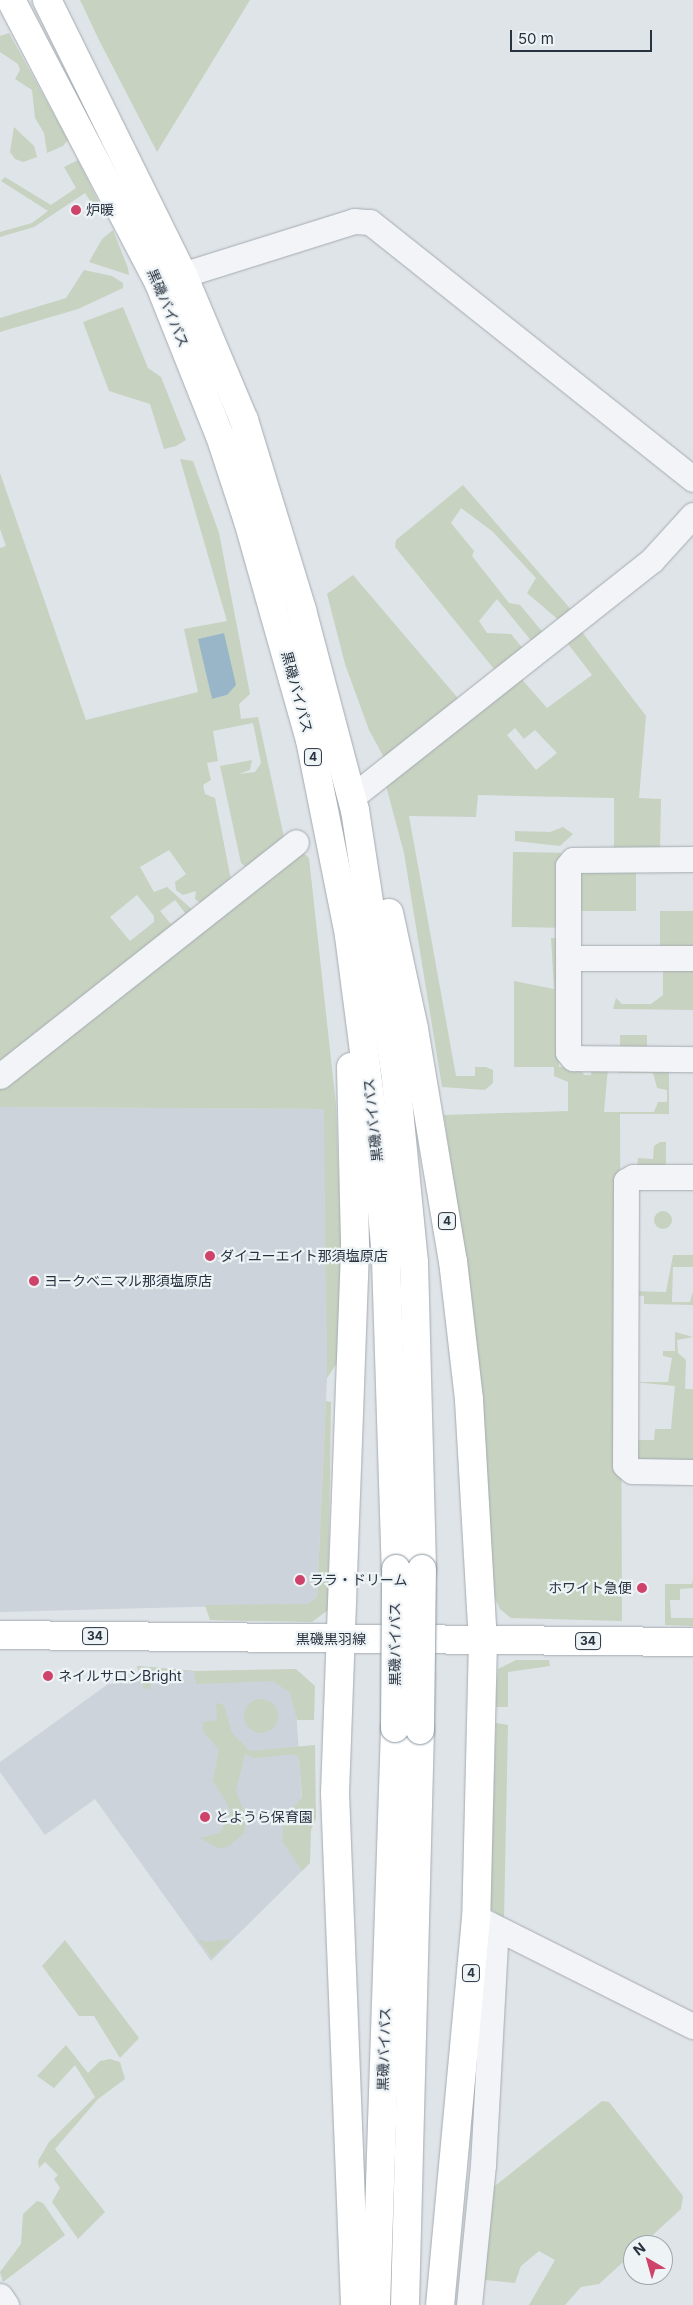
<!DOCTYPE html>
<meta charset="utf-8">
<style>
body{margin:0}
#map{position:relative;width:693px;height:2305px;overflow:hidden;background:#dfe4e8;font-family:Inter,"Noto Sans JP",sans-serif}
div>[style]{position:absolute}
.built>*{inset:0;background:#cdd3da}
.green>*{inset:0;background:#c7d2c0;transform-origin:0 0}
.round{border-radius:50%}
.water>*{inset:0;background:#99b6c9}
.roads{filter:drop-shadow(0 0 1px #a4abb2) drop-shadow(0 0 1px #a4abb2)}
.minor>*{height:25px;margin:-12.5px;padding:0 12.5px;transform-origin:12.5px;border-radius:12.5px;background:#f2f4f7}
.major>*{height:28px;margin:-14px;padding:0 14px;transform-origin:14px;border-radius:14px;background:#fff}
.highway>*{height:28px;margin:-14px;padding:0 14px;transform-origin:14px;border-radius:14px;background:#fff}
.bridges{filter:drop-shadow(0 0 1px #86939f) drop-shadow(0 0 1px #86939f)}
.highway-bridge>*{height:28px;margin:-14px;padding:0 14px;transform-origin:14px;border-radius:14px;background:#fff}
.dots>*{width:14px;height:14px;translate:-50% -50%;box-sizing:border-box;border:2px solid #eef3f6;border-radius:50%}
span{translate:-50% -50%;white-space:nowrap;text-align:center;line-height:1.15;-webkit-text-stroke:4.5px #eef3f6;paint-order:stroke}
.shield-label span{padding:1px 4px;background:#eef3f6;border:1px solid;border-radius:4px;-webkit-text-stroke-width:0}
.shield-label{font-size:12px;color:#283340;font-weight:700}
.poi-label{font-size:14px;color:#283340}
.left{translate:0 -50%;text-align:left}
.right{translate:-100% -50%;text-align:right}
.street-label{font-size:14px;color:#283340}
.north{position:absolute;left:623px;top:2235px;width:50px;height:50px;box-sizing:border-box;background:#eef3f6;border:1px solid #9fa6ad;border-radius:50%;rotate:322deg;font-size:14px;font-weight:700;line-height:20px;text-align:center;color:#283340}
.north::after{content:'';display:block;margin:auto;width:18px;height:22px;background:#cf4269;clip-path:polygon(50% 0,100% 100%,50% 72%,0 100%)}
.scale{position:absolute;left:510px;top:30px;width:142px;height:22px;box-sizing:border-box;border:2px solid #283340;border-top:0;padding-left:6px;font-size:15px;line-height:18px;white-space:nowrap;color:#283340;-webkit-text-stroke:4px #eef3f6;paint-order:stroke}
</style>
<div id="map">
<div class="built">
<i style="clip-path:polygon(0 1107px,325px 1109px,327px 1378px,317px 1597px,307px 1604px,0 1612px)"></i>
<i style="clip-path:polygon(137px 1666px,195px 1671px,196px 1684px,294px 1677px,306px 1867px,211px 1961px,95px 1799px,45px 1835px,0 1772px,0 1762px,108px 1684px,140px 1681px)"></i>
</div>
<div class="green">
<i style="clip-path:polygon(80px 0,250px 0,157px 152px,99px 40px)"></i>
<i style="clip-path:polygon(9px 33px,68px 140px,63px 146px,47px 153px,44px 133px,35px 118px,32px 90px,15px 79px,20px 70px,18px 64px,0 52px,0 36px)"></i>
<i style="clip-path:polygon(14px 127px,34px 146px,37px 157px,23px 162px,15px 159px,10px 152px)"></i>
<i style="clip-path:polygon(78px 160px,99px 203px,94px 207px,85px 193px,34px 227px,0 237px,0 232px,32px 223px,48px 211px,1px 181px,5px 177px,51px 205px,76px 188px,64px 167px)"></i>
<i style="clip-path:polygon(113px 230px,128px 268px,129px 275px,89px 262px,102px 239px)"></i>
<i style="clip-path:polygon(84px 270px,112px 276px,123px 283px,123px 288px,78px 309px,0 332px,0 318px,66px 298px)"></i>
<i style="clip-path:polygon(123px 307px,148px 368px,161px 377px,186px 440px,176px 446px,164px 449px,150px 404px,109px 391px,83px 322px)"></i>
<i style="clip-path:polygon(evenodd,180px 459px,193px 461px,219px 533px,250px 694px,239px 704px,241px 719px,258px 717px,285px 842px,249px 870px,241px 863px,220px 766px,252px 760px,250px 770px,239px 774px,255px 772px,261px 763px,253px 723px,213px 731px,218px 761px,207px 763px,211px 780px,203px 785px,205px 794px,215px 798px,231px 880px,203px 905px,195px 899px,196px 891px,183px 895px,176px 890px,175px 882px,186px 874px,169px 850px,140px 867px,154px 892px,167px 887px,195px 912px,0 1067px,0 548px,6px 546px,0 529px,0 473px,86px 720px,198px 692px,184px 629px,227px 621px,180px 459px,224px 633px,227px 695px,212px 699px,199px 639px,224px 633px,180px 459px,137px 895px,154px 916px,154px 922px,130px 941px,110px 917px,137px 895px,180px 459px,175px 900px,185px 913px,171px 924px,160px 911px,175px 900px)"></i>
<i style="clip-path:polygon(463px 485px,574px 613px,561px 622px,527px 593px,536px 578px,492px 531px,461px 508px,451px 523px,474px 551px,472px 556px,509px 603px,520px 605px,545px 635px,534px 644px,497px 599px,479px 621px,487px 633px,511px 634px,524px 650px,494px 669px,395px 547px,396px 540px)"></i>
<i style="clip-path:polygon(evenodd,353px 575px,462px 703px,518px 675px,547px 708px,592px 675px,565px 640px,579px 628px,646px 716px,639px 798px,661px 799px,660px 852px,614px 851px,614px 798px,478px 795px,476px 817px,409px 816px,456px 1076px,475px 1076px,475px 1067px,486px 1067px,493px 1070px,493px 1083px,485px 1090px,442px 1087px,404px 853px,385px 782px,387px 763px,369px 730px,345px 664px,327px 594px,353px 575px,515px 728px,524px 739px,535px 730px,557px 753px,536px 770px,507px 735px,515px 728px)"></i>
<i style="clip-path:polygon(563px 827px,573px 834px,560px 846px,515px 841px,515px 831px,550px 832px)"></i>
<i style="clip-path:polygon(300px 850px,309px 858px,336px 1105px,342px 1266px,340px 1358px,327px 1378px,324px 1109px,0 1107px,0 1086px)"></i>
<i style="left:513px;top:852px;width:48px;height:75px;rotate:1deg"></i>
<i style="clip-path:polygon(636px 866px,636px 911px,575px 911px,577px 876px,586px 867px)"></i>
<i style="left:660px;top:911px;width:33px;height:40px"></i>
<i style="clip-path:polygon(551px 938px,559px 938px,559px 1067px,580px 1067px,584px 1075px,591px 1075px,592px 1067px,608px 1068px,604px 1112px,654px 1112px,658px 1102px,667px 1102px,667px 1090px,657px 1088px,653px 1073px,619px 1073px,619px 1068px,669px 1068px,669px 1114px,620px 1114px,622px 1621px,511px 1618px,500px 1609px,491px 1589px,471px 1303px,444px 1115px,568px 1111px,568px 1082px,554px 1076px,554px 1067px,514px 1067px,514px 981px,554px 989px)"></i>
<i style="clip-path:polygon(693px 962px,693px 1010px,613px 1009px,616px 998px,622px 1004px,651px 1004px,663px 995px,663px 964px)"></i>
<i style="left:620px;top:1035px;width:27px;height:16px"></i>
<i style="clip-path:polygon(660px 1142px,666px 1142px,666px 1168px,637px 1167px,638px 1158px,653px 1159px,654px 1146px)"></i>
<i class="round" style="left:654px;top:1211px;width:18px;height:18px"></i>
<i style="clip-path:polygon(673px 1255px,693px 1255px,693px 1267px,673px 1267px,672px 1302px,690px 1302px,693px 1292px,693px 1305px,644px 1304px,644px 1296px,630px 1295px,630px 1291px,666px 1292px)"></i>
<i style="clip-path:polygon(675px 1332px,693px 1337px,677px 1340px,678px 1353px,686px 1360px,685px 1389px,693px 1389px,693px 1466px,634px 1458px,635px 1440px,654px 1440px,655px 1429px,671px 1429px,675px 1386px,633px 1382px,668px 1382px,672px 1358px,663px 1356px,663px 1351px,675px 1351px)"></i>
<i style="clip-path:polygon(326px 1401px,331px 1402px,328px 1610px,312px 1622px,210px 1620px,205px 1605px,307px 1604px,317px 1597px)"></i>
<i style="clip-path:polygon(693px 1579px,693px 1588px,680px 1589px,680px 1600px,670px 1600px,671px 1618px,693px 1618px,693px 1626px,665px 1625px,665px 1584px,692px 1584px)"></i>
<i style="clip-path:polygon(516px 1660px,549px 1660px,550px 1666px,508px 1672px,508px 1707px,495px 1707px,498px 1669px)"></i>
<i style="clip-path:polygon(137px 1666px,195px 1671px,296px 1669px,315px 1686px,314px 1720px,297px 1720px,290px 1693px,273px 1681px,196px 1684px,194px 1671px,150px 1674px,151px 1688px,144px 1689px)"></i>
<i class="round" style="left:244px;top:1699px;width:34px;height:34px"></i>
<i style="clip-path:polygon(216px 1703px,224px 1705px,232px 1733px,250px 1751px,315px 1745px,316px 1818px,311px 1830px,310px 1863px,302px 1871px,282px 1840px,284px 1818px,302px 1798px,299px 1758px,294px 1754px,255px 1758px,245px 1754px,236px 1791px,246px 1817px,244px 1833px,228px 1847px,218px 1848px,200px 1838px,220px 1833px,231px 1811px,213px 1780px,219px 1750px,203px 1731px,203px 1722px,217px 1720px)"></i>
<i style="clip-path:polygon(496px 1723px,508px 1725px,504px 1919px,491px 1909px,490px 1900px)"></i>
<i style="clip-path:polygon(198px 1939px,208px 1942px,231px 1939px,212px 1958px)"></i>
<i style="clip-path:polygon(65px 1940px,139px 2038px,120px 2058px,94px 2016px,79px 2016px,42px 1966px)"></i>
<i style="clip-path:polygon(66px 2045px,88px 2073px,100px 2061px,110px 2059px,120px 2062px,125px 2079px,98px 2099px,55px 2149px,105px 2212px,78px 2239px,52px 2202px,60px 2188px,54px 2179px,58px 2175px,45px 2162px,39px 2168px,38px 2161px,49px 2142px,95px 2097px,75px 2065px,54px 2088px,37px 2076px)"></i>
<i style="clip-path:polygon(602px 2101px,609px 2102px,683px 2196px,681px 2209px,642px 2245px,633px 2245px,633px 2253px,599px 2284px,581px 2287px,565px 2305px,529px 2305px,555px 2260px,539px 2251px,521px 2266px,515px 2283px,485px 2280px,491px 2189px)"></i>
<i style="clip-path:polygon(37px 2201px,43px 2203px,65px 2235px,3px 2282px,0 2272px,21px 2244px,23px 2214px)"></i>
</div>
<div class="water">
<i style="clip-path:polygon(224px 633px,236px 685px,227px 695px,212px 699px,198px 639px)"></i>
</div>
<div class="roads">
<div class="minor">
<i style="left:163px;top:281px;width:200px;rotate:-17.4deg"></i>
<i style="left:354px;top:221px;width:16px;rotate:4deg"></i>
<i style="left:370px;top:222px;width:413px;rotate:38.5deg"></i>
<i style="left:352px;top:797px;width:382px;rotate:-38.3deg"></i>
<i style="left:652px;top:560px;width:61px;rotate:-47.7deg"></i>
<i style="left:693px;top:859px;width:120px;rotate:179.5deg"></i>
<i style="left:573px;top:860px;width:8px;rotate:130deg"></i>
<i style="left:568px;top:866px;width:186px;rotate:90deg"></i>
<i style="left:568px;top:1052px;width:8px;rotate:50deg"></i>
<i style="left:573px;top:1058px;width:120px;rotate:0.5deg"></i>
<i style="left:568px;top:958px;width:125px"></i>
<i style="left:0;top:1076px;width:377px;rotate:-38.3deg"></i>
<i style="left:693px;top:1177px;width:60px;rotate:180deg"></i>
<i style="left:633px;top:1177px;width:8px;rotate:150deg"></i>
<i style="left:626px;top:1181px;width:284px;rotate:90.2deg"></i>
<i style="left:625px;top:1465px;width:9px;rotate:41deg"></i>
<i style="left:632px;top:1471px;width:61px;rotate:0.9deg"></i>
<i style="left:483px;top:1921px;width:235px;rotate:26.6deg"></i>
<i style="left:0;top:2296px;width:11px;rotate:56deg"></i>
<i style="left:469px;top:2305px;width:141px;rotate:-84.3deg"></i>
<i style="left:483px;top:2165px;width:237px;rotate:-86.9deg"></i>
</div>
<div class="major">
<i style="left:0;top:1635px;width:693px;rotate:0.58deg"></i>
</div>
<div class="highway">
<i style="left:11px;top:0;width:319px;rotate:62.4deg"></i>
<i style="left:159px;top:283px;width:165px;rotate:68.3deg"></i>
<i style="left:220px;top:436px;width:89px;rotate:71.8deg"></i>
<i style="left:248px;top:521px;width:228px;rotate:74.2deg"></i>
<i style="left:310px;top:740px;width:200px;rotate:78.7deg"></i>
<i style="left:349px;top:936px;width:219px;rotate:82.6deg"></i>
<i style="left:377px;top:1153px;width:106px;rotate:85.1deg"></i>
<i style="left:386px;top:1259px;width:310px;rotate:88.2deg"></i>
<i style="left:47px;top:0;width:307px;rotate:63.7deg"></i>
<i style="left:183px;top:275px;width:157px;rotate:67.2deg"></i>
<i style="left:244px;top:420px;width:199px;rotate:73deg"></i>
<i style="left:302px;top:610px;width:207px;rotate:75.2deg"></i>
<i style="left:355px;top:810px;width:272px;rotate:81.3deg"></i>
<i style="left:396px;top:1079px;width:184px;rotate:84.4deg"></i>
<i style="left:414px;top:1262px;width:307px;rotate:88.5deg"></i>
<i style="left:389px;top:913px;width:119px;rotate:77.8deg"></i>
<i style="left:414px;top:1029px;width:235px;rotate:80.5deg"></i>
<i style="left:453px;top:1261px;width:140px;rotate:83.4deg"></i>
<i style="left:469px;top:1400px;width:241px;rotate:86.7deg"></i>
<i style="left:483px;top:1641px;width:277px;rotate:91.4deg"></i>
<i style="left:476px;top:1918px;width:389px;rotate:95.3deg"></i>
<i style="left:351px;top:1067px;width:183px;rotate:88.7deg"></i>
<i style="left:355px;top:1250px;width:543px;rotate:92.11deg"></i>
<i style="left:335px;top:1793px;width:512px;rotate:87.76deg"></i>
<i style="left:376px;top:2305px;width:577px;rotate:-88.11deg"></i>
<i style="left:405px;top:2305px;width:575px;rotate:-88.51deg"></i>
</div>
</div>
<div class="bridges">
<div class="highway-bridge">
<i style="left:395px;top:1728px;width:159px;rotate:-89.6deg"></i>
<i style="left:420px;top:1730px;width:161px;rotate:-89.3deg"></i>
</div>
</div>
<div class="dots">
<i style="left:76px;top:210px;background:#cf4269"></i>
<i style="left:210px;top:1256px;background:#cf4269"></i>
<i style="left:34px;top:1281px;background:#cf4269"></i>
<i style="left:300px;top:1580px;background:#cf4269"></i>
<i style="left:642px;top:1588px;background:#cf4269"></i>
<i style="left:48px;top:1676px;background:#cf4269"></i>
<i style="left:205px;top:1817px;background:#cf4269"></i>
</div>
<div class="shield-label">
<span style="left:313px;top:757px">4</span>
<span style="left:447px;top:1221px">4</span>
<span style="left:95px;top:1636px">34</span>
<span style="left:588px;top:1641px">34</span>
<span style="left:471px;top:1973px">4</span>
</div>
<div class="poi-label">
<span class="left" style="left:86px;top:210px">炉暖</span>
<span class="left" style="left:220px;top:1256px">ダイユーエイト那須塩原店</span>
<span class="left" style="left:44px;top:1281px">ヨークベニマル那須塩原店</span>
<span class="left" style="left:310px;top:1580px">ララ・ドリーム</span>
<span class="right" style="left:632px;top:1588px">ホワイト急便</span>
<span class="left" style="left:58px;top:1676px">ネイルサロンBright</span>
<span class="left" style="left:215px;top:1817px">とようら保育園</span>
</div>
<div class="street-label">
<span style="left:168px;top:308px;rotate:67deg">黒磯バイパス</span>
<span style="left:297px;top:692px;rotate:75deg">黒磯バイパス</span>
<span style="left:373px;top:1120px;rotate:-96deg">黒磯バイパス</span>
<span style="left:331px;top:1639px">黒磯黒羽線</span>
<span style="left:395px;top:1644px;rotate:-90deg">黒磯バイパス</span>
<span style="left:384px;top:2049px;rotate:-88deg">黒磯バイパス</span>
</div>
<div class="north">N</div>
<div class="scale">50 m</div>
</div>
